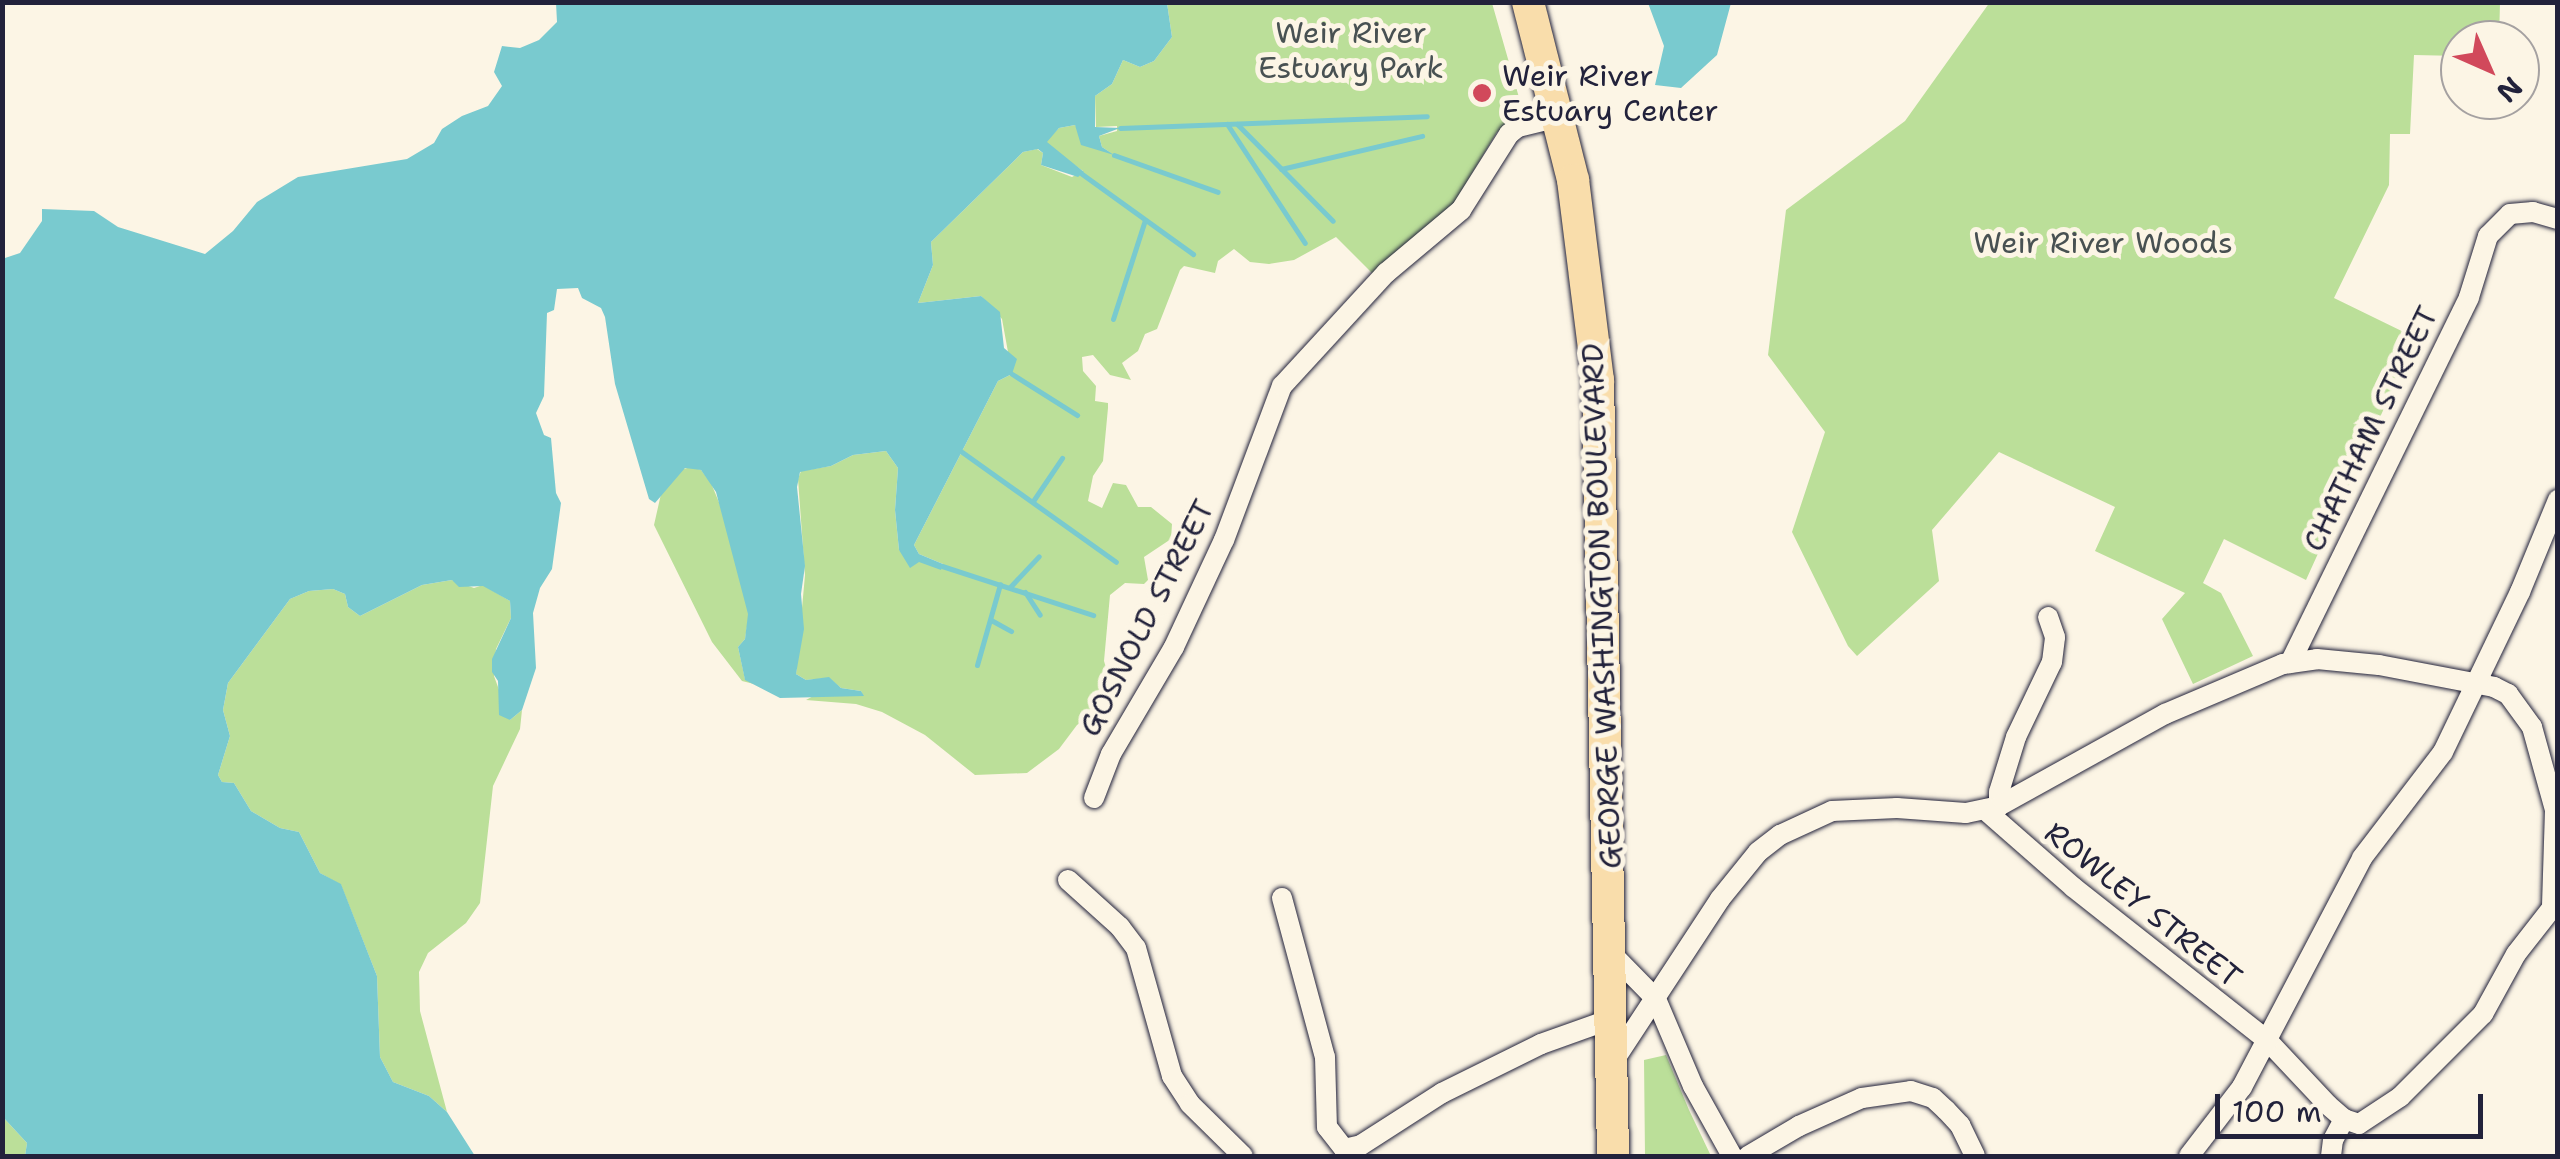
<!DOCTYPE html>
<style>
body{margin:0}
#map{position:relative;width:2560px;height:1159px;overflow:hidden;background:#fcf5e5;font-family:"Shantell Sans",sans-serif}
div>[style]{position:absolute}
.green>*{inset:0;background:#bbdf99}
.water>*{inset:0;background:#79cacf}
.stream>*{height:5px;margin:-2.5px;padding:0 2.5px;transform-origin:2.5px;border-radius:2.5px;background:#79cacf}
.roads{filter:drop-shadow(0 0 2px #22223b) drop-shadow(0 0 2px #22223b)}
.street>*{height:20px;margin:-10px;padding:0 10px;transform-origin:10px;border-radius:10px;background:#fcf5e5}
.primary>*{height:32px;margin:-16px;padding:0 16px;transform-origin:16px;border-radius:16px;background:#f9ddab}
.dots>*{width:28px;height:28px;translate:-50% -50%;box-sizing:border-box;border:5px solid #fcf5e5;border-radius:50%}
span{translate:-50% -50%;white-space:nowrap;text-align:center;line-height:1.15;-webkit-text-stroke:10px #fcf5e5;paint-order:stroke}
.park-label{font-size:30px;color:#485152}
.poi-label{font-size:30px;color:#22223b}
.left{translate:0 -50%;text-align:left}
.street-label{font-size:30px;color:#22223b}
.frame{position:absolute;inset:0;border:5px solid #22223b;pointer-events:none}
.north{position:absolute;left:2440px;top:20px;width:100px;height:100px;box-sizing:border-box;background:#fcf5e5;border:2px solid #a5a1a1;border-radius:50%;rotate:135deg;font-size:28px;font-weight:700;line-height:40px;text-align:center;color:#22223b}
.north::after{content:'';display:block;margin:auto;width:35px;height:45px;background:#d1495b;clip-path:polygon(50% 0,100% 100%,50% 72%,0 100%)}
.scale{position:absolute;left:2215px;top:1094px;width:268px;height:45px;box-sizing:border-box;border:5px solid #22223b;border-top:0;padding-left:12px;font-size:30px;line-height:35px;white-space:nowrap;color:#22223b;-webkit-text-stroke:8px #fcf5e5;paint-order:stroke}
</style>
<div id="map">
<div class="green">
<i style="clip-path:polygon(1990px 2px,2500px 3px,2499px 40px,2460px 40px,2460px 56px,2414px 55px,2410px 134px,2390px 134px,2389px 185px,2334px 298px,2416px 338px,2306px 580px,2224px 539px,2203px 583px,2221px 593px,2253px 656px,2193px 684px,2162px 619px,2185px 593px,2095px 551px,2115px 507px,1999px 452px,1932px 530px,1939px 581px,1857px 656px,1848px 646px,1792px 532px,1825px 432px,1768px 355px,1786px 210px,1905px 121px)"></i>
<i style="clip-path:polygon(1167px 3px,1492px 3px,1524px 115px,1497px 132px,1454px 203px,1373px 274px,1336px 237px,1294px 260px,1269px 264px,1250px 262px,1234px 249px,1218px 261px,1215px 273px,1184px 266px,1180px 270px,1157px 329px,1145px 334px,1138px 351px,1122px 363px,1131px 380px,1110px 375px,1093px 355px,1082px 357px,1083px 371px,1096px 386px,1095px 401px,1108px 403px,1108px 408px,1103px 461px,1093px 476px,1088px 501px,1102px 508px,1113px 483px,1126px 485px,1138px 507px,1151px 507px,1172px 524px,1171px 539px,1144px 557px,1148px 580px,1144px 584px,1125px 583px,1110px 595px,1104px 661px,1110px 681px,1094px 713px,1077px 725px,1059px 749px,1027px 773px,975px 775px,925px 735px,882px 712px,856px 704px,806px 700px,817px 694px,863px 696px,861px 691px,841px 688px,829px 678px,806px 680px,796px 674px,805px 575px,798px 479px,801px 471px,831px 466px,853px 455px,886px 451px,898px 468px,895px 510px,899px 550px,941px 569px,943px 564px,919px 554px,914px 545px,998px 381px,1012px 374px,1002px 319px,981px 296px,918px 303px,933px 265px,931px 242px,1023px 152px,1037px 149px,1043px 153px,1041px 165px,1072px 177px,1083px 171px,1049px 147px,1046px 141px,1059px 128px,1075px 125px,1082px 136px,1111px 153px,1102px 147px,1099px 136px,1117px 131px,1117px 126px,1096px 127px,1095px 96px,1112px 84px,1123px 60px,1140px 67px,1154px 61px,1172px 37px)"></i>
<i style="clip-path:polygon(692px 467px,701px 470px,711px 483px,723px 512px,749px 614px,745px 639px,738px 647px,745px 679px,754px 684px,742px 681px,712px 642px,654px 525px,661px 494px,683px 469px)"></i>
<i style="clip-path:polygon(452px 580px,474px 588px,483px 585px,510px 601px,511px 618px,496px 649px,494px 676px,510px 720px,522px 710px,520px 729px,493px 786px,480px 903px,466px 923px,428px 953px,419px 972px,420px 1011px,447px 1112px,429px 1096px,393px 1082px,380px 1057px,377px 976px,341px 885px,320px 873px,299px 832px,280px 828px,251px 811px,234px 783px,222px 782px,218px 775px,230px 736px,223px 710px,228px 683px,290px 599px,309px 591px,333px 589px,345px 594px,348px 607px,360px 616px,422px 585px)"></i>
<i style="clip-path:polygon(1666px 1055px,1689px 1110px,1711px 1156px,1645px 1156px,1644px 1060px)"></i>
<i style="clip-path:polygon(2px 1116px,27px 1143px,25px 1156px,3px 1156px)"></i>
</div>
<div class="water">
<i style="clip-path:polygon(1167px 3px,1172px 37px,1154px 61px,1140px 67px,1123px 60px,1112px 84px,1095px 96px,1095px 127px,1120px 128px,1099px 136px,1102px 147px,1114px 155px,1081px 145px,1075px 125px,1059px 128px,1047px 142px,1084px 172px,1078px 177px,1041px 165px,1043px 153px,1038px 149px,1023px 152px,931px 242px,933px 265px,918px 303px,981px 296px,1000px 312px,1004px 348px,1017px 359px,1012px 374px,998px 381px,914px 545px,919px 554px,943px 564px,941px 570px,919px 562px,910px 568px,899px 550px,895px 510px,898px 468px,886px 451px,853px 455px,831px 466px,800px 472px,797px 487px,805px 566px,801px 594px,804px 629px,796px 674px,806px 680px,829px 677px,841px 688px,861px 691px,864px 696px,780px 698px,745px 680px,738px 647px,745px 639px,748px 614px,716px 492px,701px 470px,685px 468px,655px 503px,649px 499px,615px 384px,605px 317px,601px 308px,582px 298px,578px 288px,557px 289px,554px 310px,547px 313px,544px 396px,536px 413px,544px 435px,551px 438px,556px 493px,561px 503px,552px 569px,540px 588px,533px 613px,536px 668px,522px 710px,510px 720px,499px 715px,498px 681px,492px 672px,492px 659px,511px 618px,510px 601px,483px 586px,459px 587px,452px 580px,422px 585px,360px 616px,348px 607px,345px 594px,333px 589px,309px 591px,290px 599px,228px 683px,223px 710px,230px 736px,218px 775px,222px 782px,234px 783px,251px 811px,280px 828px,299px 832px,320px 873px,341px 884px,377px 976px,380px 1057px,393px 1082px,429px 1096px,447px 1112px,475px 1156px,25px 1156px,27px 1143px,2px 1116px,2px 259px,20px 253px,42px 221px,42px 209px,94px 211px,118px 227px,205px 254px,233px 231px,257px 202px,298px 177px,407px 159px,434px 143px,442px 129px,462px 116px,488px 106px,502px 86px,494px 72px,502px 46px,520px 48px,539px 40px,557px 22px,556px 3px)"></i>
<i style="clip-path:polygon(1648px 3px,1731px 3px,1717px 55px,1681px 88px,1655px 85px,1664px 46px)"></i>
</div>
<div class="stream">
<i style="left:1227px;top:124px;width:142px;rotate:56.8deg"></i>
<i style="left:1237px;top:124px;width:136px;rotate:45.3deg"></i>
<i style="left:1120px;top:128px;width:307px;rotate:-2.2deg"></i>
<i style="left:1114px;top:155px;width:110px;rotate:19.6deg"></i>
<i style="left:1281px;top:169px;width:145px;rotate:-13.2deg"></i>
<i style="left:1082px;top:174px;width:137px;rotate:35.8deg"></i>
<i style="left:1113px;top:319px;width:104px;rotate:-72.1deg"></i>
<i style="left:1012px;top:374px;width:77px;rotate:32.2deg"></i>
<i style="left:962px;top:452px;width:189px;rotate:35.5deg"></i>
<i style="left:1033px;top:501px;width:52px;rotate:-56deg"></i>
<i style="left:942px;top:566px;width:159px;rotate:18deg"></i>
<i style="left:1010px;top:587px;width:42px;rotate:-46.9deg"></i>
<i style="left:1025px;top:592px;width:27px;rotate:57deg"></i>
<i style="left:991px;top:620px;width:23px;rotate:29deg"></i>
<i style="left:977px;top:665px;width:84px;rotate:-74.1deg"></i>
</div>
<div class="roads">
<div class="street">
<i style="left:2290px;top:663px;width:407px;rotate:-63.9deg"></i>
<i style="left:2469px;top:297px;width:64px;rotate:-72.7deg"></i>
<i style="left:2488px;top:236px;width:31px;rotate:-45deg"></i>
<i style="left:2510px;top:214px;width:23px;rotate:-5deg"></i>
<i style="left:2533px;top:212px;width:26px;rotate:16deg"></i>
<i style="left:1094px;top:798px;width:47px;rotate:-68.9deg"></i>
<i style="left:1111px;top:754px;width:124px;rotate:-59.5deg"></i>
<i style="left:1174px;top:647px;width:118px;rotate:-65deg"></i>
<i style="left:1224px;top:540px;width:165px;rotate:-69.4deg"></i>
<i style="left:1282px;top:386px;width:154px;rotate:-47.4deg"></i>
<i style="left:1386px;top:273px;width:98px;rotate:-40deg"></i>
<i style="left:1461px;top:210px;width:90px;rotate:-57.7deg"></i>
<i style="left:1509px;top:134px;width:11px;rotate:-38deg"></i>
<i style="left:1518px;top:127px;width:42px;rotate:-13.7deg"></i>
<i style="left:1999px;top:806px;width:14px;rotate:-90deg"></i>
<i style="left:1999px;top:792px;width:58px;rotate:-72.8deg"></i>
<i style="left:2016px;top:737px;width:83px;rotate:-64.4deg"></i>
<i style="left:2052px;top:662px;width:25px;rotate:-83deg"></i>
<i style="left:2055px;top:637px;width:21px;rotate:-109deg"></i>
<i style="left:1068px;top:880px;width:70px;rotate:42.1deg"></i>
<i style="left:1120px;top:927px;width:26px;rotate:53deg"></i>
<i style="left:1136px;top:948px;width:133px;rotate:74.3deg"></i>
<i style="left:1172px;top:1076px;width:33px;rotate:57deg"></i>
<i style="left:1190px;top:1104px;width:74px;rotate:44.5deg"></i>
<i style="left:1282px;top:898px;width:165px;rotate:74.9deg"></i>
<i style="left:1325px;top:1057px;width:70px;rotate:88.4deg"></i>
<i style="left:1327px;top:1127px;width:28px;rotate:52deg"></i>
<i style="left:1344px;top:1149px;width:17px;rotate:-13deg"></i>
<i style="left:1361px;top:1145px;width:96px;rotate:-32.7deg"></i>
<i style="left:1442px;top:1093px;width:110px;rotate:-26.3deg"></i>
<i style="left:1541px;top:1044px;width:74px;rotate:-19.7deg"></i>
<i style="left:1611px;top:953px;width:64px;rotate:45.6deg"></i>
<i style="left:1656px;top:999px;width:95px;rotate:67deg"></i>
<i style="left:1693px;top:1086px;width:80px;rotate:60.9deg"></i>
<i style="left:1613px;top:1062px;width:195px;rotate:-56.7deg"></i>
<i style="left:1720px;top:899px;width:60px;rotate:-51deg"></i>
<i style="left:1758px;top:852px;width:28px;rotate:-38deg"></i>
<i style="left:1780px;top:835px;width:57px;rotate:-24.8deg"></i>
<i style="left:1832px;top:811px;width:65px;rotate:-2.6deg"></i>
<i style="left:1897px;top:808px;width:69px;rotate:4.1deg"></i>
<i style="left:1966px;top:813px;width:34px;rotate:-12deg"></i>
<i style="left:1999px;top:806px;width:190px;rotate:-29deg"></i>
<i style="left:2165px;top:714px;width:128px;rotate:-23deg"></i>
<i style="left:2283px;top:664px;width:34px;rotate:-8deg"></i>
<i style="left:2317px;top:659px;width:62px;rotate:5.5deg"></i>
<i style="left:2379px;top:665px;width:117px;rotate:10.8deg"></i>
<i style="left:2494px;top:687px;width:16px;rotate:27deg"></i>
<i style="left:2508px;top:694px;width:41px;rotate:54deg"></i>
<i style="left:2532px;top:727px;width:86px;rotate:74.5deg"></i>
<i style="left:2555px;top:810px;width:98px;rotate:91.8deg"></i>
<i style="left:2552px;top:908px;width:58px;rotate:128deg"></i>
<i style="left:2516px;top:954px;width:68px;rotate:118.8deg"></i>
<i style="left:2483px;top:1014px;width:117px;rotate:135deg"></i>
<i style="left:2400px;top:1097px;width:49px;rotate:146.6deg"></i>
<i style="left:2359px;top:1124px;width:16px;rotate:-162deg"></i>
<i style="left:2344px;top:1119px;width:21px;rotate:-139deg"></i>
<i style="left:2328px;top:1105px;width:88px;rotate:-133.2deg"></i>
<i style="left:2268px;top:1041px;width:248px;rotate:-141.7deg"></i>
<i style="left:2073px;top:887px;width:117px;rotate:-138.8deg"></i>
<i style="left:1748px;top:1156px;width:59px;rotate:-30.5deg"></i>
<i style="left:1799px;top:1126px;width:69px;rotate:-24deg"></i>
<i style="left:1862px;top:1098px;width:49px;rotate:-8.1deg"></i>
<i style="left:1911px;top:1091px;width:23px;rotate:18deg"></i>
<i style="left:1933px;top:1098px;width:18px;rotate:43deg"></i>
<i style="left:1946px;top:1110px;width:21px;rotate:47deg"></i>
<i style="left:1960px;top:1125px;width:34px;rotate:64deg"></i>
<i style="left:2189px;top:1156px;width:87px;rotate:-52.5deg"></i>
<i style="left:2242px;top:1087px;width:259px;rotate:-62.3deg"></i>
<i style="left:2362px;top:858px;width:133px;rotate:-52.6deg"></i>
<i style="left:2443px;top:752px;width:178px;rotate:-64.3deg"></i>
<i style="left:2520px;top:592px;width:100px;rotate:-67.6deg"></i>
<i style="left:2331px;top:1156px;width:16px;rotate:-83deg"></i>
<i style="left:2333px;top:1140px;width:24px;rotate:-62deg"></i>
</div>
<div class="primary">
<i style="left:1528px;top:2px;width:184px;rotate:75.8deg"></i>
<i style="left:1573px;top:180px;width:202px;rotate:82.9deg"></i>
<i style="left:1598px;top:380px;width:776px;rotate:88.89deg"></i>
</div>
</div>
<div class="dots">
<i style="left:1482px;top:93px;background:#d1495b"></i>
</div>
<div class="park-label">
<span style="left:1351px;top:50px">Weir River<br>Estuary Park</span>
<span style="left:2103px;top:243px">Weir River Woods</span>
</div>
<div class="poi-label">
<span class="left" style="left:1502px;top:93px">Weir River<br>Estuary Center</span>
</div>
<div class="street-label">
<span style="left:2371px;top:429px;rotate:-64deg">CHATHAM STREET</span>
<span style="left:1602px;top:606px;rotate:-92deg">GEORGE WASHINGTON BOULEVARD</span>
<span style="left:1147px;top:618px;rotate:-63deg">GOSNOLD STREET</span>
<span style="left:2143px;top:905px;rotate:39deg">ROWLEY STREET</span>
</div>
<div class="frame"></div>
<div class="north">N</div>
<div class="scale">100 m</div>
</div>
